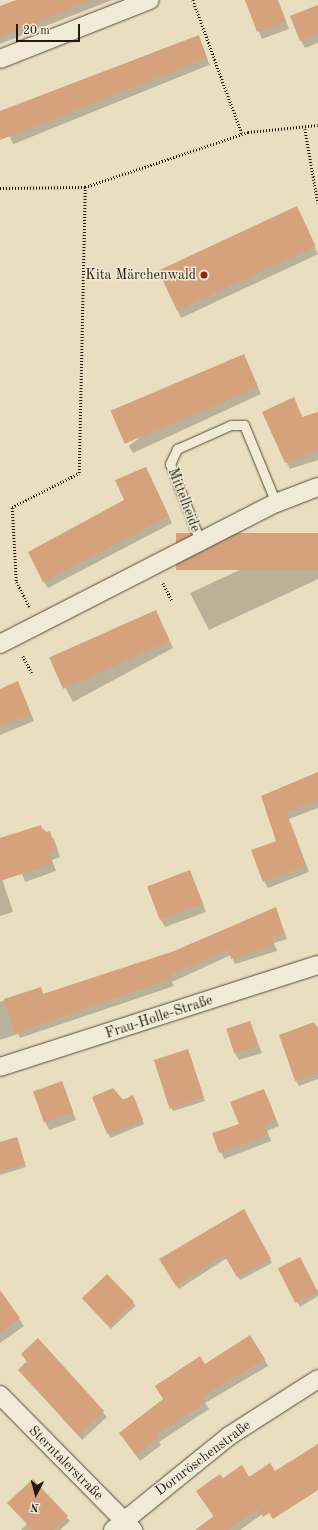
<!DOCTYPE html>
<meta charset="utf-8">
<style>
body{margin:0}
#map{position:relative;width:318px;height:1530px;overflow:hidden;background:#eadec0;font-family:"Old Standard TT",serif}
div>[style]{position:absolute}
.shadow>*{inset:0;background:#0003;transform-origin:0 0}
.building>*{inset:0;background:#d5a27d;transform-origin:0 0}
.path>*{height:2.5px;margin-top:-1.25px;transform-origin:0;background:repeating-linear-gradient(90deg,#221a0f 0 1px,transparent 0 3px)}
.roads{filter:drop-shadow(0 0 1px #544b3b) drop-shadow(0 0 1px #544b3b)}
.service>*{height:9px;margin:-4.5px;padding:0 4.5px;transform-origin:4.5px;border-radius:4.5px;background:#f1ead6}
.minor>*{height:18px;margin:-9px;padding:0 9px;transform-origin:9px;border-radius:9px;background:#f1ead6}
.dots>*{width:11px;height:11px;translate:-50% -50%;box-sizing:border-box;border:2px solid #f1ead6;border-radius:50%}
span{translate:-50% -50%;white-space:nowrap;text-align:center;line-height:1.15;-webkit-text-stroke:3px #f1ead6;paint-order:stroke}
.poi-label{font-size:14px;color:#221a0f}
.right{translate:-100% -50%;text-align:right}
.street-label{font-size:14px;color:#221a0f}
.north{position:absolute;left:16px;top:1474px;width:40px;height:40px;-webkit-text-stroke:3px #f1ead6;paint-order:stroke;rotate:186deg;font-size:11px;font-weight:700;line-height:16px;text-align:center;color:#221a0f}
.north::after{content:'';display:block;margin:auto;width:14px;height:18px;background:#221a0f;clip-path:polygon(50% 0,100% 100%,50% 72%,0 100%)}
.scale{position:absolute;left:16px;top:24px;width:64px;height:18px;box-sizing:border-box;border:2px solid #221a0f;border-top:0;padding-left:5px;font-size:12px;line-height:14px;white-space:nowrap;color:#221a0f;-webkit-text-stroke:3px #f1ead6;paint-order:stroke}
</style>
<div id="map">
<div class="shadow">
<i style="clip-path:polygon(19px 0,112px 0,0 44px,0 7px)"></i>
<i style="clip-path:polygon(246px 0,278px 0,289px 29px,262px 39px)"></i>
<i style="clip-path:polygon(318px 6px,318px 43px,305px 48px,301px 41px)"></i>
<i style="left:198px;top:36px;width:31px;height:212px;rotate:68deg"></i>
<i style="left:296px;top:207px;width:52px;height:151px;rotate:65deg"></i>
<i style="clip-path:polygon(244px 355px,261px 394px,133px 453px,129px 446px)"></i>
<i style="clip-path:polygon(297px 406px,303px 418px,318px 413px,318px 460px,290px 469px,286px 462px)"></i>
<i style="clip-path:polygon(146px 469px,172px 523px,48px 588px,43px 581px,125px 501px)"></i>
<i style="clip-path:polygon(318px 534px,318px 579px,209px 630px,190px 593px)"></i>
<i style="clip-path:polygon(159px 618px,173px 648px,73px 702px,53px 665px)"></i>
<i style="clip-path:polygon(0 690px,21px 690px,34px 721px,0 735px)"></i>
<i style="clip-path:polygon(318px 774px,318px 808px,289px 819px,309px 872px,268px 888px,264px 881px,277px 841px,262px 797px)"></i>
<i style="clip-path:polygon(40px 826px,54px 839px,60px 857px,52px 860px,56px 871px,25px 882px,9px 837px)"></i>
<i style="clip-path:polygon(190px 871px,206px 912px,165px 927px,161px 920px)"></i>
<i style="clip-path:polygon(0 873px,13px 912px,0 916px)"></i>
<i style="clip-path:polygon(276px 908px,287px 939px,274px 943px,277px 951px,235px 964px,231px 955px,172px 982px,174px 986px,20px 1038px,18px 1034px,0 1040px,0 1002px,40px 988px,44px 995px,174px 952px)"></i>
<i style="clip-path:polygon(250px 1022px,262px 1053px,239px 1060px,235px 1053px)"></i>
<i style="clip-path:polygon(314px 1023px,318px 1027px,318px 1079px,299px 1086px,296px 1081px)"></i>
<i style="clip-path:polygon(188px 1050px,205px 1101px,173px 1111px,171px 1107px)"></i>
<i style="clip-path:polygon(61px 1083px,76px 1120px,49px 1130px,45px 1122px)"></i>
<i style="clip-path:polygon(267px 1096px,279px 1126px,267px 1131px,271px 1141px,224px 1159px,213px 1134px,240px 1124px)"></i>
<i style="clip-path:polygon(94px 1097px,135px 1100px,144px 1124px,110px 1138px)"></i>
<i style="clip-path:polygon(17px 1138px,26px 1167px,0 1175px,0 1143px)"></i>
<i style="clip-path:polygon(243px 1210px,272px 1263px,240px 1280px,227px 1258px,179px 1289px,160px 1259px)"></i>
<i style="clip-path:polygon(280px 1270px,318px 1290px,318px 1296px,300px 1307px)"></i>
<i style="left:107px;top:1275px;width:42px;height:34px;rotate:47deg"></i>
<i style="clip-path:polygon(0 1292px,24px 1326px,0 1343px)"></i>
<i style="clip-path:polygon(38px 1339px,107px 1417px,82px 1440px,19px 1370px,27px 1362px,22px 1355px)"></i>
<i style="clip-path:polygon(264px 1359px,268px 1366px,205px 1403px,209px 1409px,159px 1442px,161px 1445px,140px 1461px,124px 1439px,205px 1365px)"></i>
<i style="clip-path:polygon(318px 1444px,318px 1474px,240px 1530px,215px 1530px,214px 1517px,197px 1492px,222px 1479px,275px 1473px)"></i>
<i style="clip-path:polygon(33px 1480px,70px 1521px,60px 1530px,21px 1530px,27px 1524px,10px 1506px)"></i>
</div>
<div class="building">
<i style="clip-path:polygon(16px 0,89px 0,89px 1px,0 37px,0 6px)"></i>
<i style="clip-path:polygon(245px 0,277px 0,286px 21px,257px 32px)"></i>
<i style="clip-path:polygon(318px 5px,318px 34px,300px 41px,290px 16px)"></i>
<i style="clip-path:polygon(199px 35px,207px 58px,0 140px,0 111px)"></i>
<i style="left:297px;top:206px;width:44px;height:153px;rotate:65deg"></i>
<i style="left:244px;top:354px;width:36px;height:145px;rotate:67deg"></i>
<i style="clip-path:polygon(294px 397px,302px 417px,318px 412px,318px 450px,285px 463px,262px 412px)"></i>
<i style="clip-path:polygon(146px 467px,169px 516px,43px 582px,28px 552px,124px 500px,115px 480px)"></i>
<i style="left:318px;top:533px;width:37px;height:142px;rotate:90deg"></i>
<i style="left:156px;top:610px;width:34px;height:117px;rotate:66deg"></i>
<i style="clip-path:polygon(18px 681px,31px 714px,0 726px,0 689px)"></i>
<i style="clip-path:polygon(318px 772px,318px 800px,286px 812px,306px 865px,263px 882px,251px 850px,276px 841px,261px 796px)"></i>
<i style="clip-path:polygon(41px 825px,43px 833px,50px 831px,56px 850px,49px 853px,53px 864px,0 881px,0 838px)"></i>
<i style="left:190px;top:870px;width:36px;height:46px;rotate:69deg"></i>
<i style="clip-path:polygon(276px 907px,284px 933px,272px 937px,274px 945px,231px 959px,228px 949px,170px 975px,171px 979px,15px 1033px,4px 999px,41px 987px,43px 994px,174px 951px)"></i>
<i style="left:250px;top:1021px;width:26px;height:25px;rotate:72deg"></i>
<i style="clip-path:polygon(314px 1022px,318px 1033px,318px 1073px,295px 1081px,279px 1035px)"></i>
<i style="left:188px;top:1049px;width:51px;height:36px;rotate:72deg"></i>
<i style="left:62px;top:1081px;width:33px;height:31px;rotate:70deg"></i>
<i style="clip-path:polygon(113px 1088px,123px 1100px,133px 1095px,143px 1120px,107px 1134px,92px 1097px)"></i>
<i style="clip-path:polygon(264px 1089px,276px 1120px,264px 1125px,268px 1134px,219px 1153px,212px 1133px,239px 1124px,230px 1102px)"></i>
<i style="clip-path:polygon(17px 1137px,25px 1164px,0 1171px,0 1142px)"></i>
<i style="clip-path:polygon(244px 1209px,271px 1259px,237px 1277px,224px 1255px,176px 1286px,159px 1259px)"></i>
<i style="left:300px;top:1257px;width:39px;height:25px;rotate:63deg"></i>
<i style="left:107px;top:1274px;width:39px;height:35px;rotate:46deg"></i>
<i style="clip-path:polygon(0 1290px,20px 1318px,0 1333px)"></i>
<i style="clip-path:polygon(250px 1335px,265px 1359px,202px 1397px,206px 1402px,156px 1435px,158px 1438px,136px 1455px,119px 1433px,163px 1399px,155px 1386px,200px 1356px,205px 1364px)"></i>
<i style="clip-path:polygon(38px 1338px,104px 1411px,78px 1435px,18px 1370px,27px 1361px,21px 1354px)"></i>
<i style="clip-path:polygon(318px 1444px,318px 1490px,273px 1519px,269px 1513px,263px 1517px,258px 1509px,228px 1530px,195px 1530px,214px 1516px,196px 1491px,220px 1474px,223px 1478px,242px 1465px,249px 1477px,270px 1463px,275px 1471px)"></i>
<i style="clip-path:polygon(33px 1479px,68px 1516px,54px 1530px,33px 1530px,7px 1503px)"></i>
</div>
<div class="path">
<i style="left:193px;top:0;width:143px;rotate:69.9deg"></i>
<i style="left:305px;top:129px;width:75px;rotate:80deg"></i>
<i style="left:0;top:188px;width:85px;rotate:-0.7deg"></i>
<i style="left:85px;top:187px;width:172px;rotate:-18.6deg"></i>
<i style="left:248px;top:132px;width:70px;rotate:-5.7deg"></i>
<i style="left:163px;top:583px;width:20px;rotate:63deg"></i>
<i style="left:29px;top:607px;width:29px;rotate:-117deg"></i>
<i style="left:16px;top:581px;width:74px;rotate:-93.1deg"></i>
<i style="left:12px;top:507px;width:75px;rotate:-26.9deg"></i>
<i style="left:79px;top:473px;width:286px;rotate:-88.8deg"></i>
<i style="left:23px;top:656px;width:19px;rotate:62deg"></i>
</div>
<div class="roads">
<div class="service">
<i style="left:200px;top:541px;width:83px;rotate:-111.3deg"></i>
<i style="left:170px;top:464px;width:17px;rotate:-65deg"></i>
<i style="left:177px;top:449px;width:59px;rotate:-24deg"></i>
<i style="left:231px;top:425px;width:13px"></i>
<i style="left:244px;top:425px;width:84px;rotate:67.7deg"></i>
</div>
<div class="minor">
<i style="left:0;top:59px;width:161px;rotate:-21.5deg"></i>
<i style="left:0;top:644px;width:310px;rotate:-27.1deg"></i>
<i style="left:276px;top:503px;width:45px;rotate:-20.9deg"></i>
<i style="left:0;top:1067px;width:334px;rotate:-17.8deg"></i>
<i style="left:0;top:1395px;width:190px;rotate:45.4deg"></i>
<i style="left:113px;top:1530px;width:149px;rotate:-39deg"></i>
<i style="left:229px;top:1436px;width:106px;rotate:-32.6deg"></i>
</div>
</div>
<div class="dots">
<i style="left:204px;top:275px;background:#8f2418"></i>
</div>
<div class="poi-label">
<span class="right" style="left:196px;top:275px">Kita Märchenwald</span>
</div>
<div class="street-label">
<span style="left:184px;top:500px;rotate:69deg">Mittelheide</span>
<span style="left:159px;top:1017px;rotate:-18deg">Frau-Holle-Straße</span>
<span style="left:203px;top:1458px;rotate:-37deg">Dornröschenstraße</span>
<span style="left:66px;top:1463px;rotate:45deg">Sterntalerstraße</span>
</div>
<div class="north">N</div>
<div class="scale">20 m</div>
</div>
